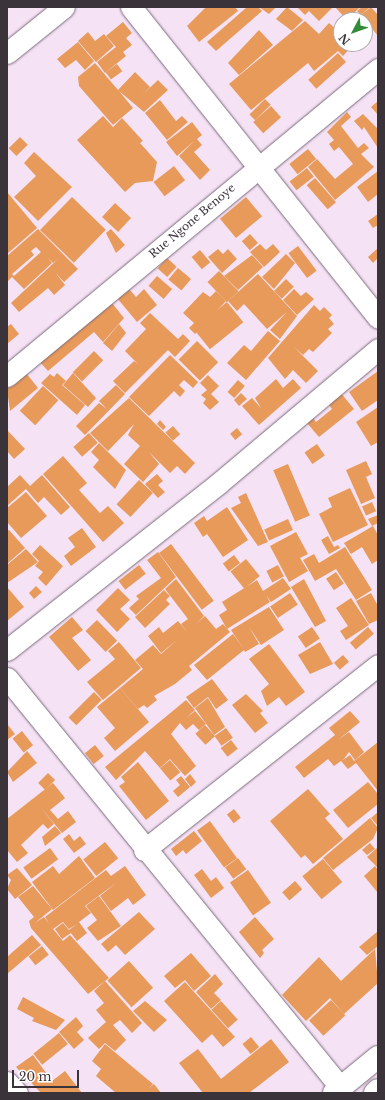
<!DOCTYPE html>
<style>
body{margin:0}
#map{position:relative;width:385px;height:1100px;overflow:hidden;background:#f5e2f5;font-family:"Libre Baskerville",serif}
div>[style]{position:absolute}
.building>*{inset:0;background:#e89a5a;transform-origin:0 0}
.roads{filter:drop-shadow(0 0 1px #7a6a7a) drop-shadow(0 0 1px #7a6a7a)}
.minor>*{height:21px;margin:-10.5px;padding:0 10.5px;transform-origin:10.5px;border-radius:10.5px;background:#fff}
.secondary>*{height:22px;margin:-11px;padding:0 11px;transform-origin:11px;border-radius:11px;background:#fff}
span{translate:-50% -50%;white-space:nowrap;text-align:center;line-height:1.15;-webkit-text-stroke:3.5px #fff;paint-order:stroke}
.street-label{font-size:11px;color:#3a333a}
.frame{position:absolute;inset:0;border:8px solid #3a333a;pointer-events:none}
.north{position:absolute;left:333px;top:12px;width:40px;height:40px;box-sizing:border-box;background:#fff;border:1px solid #b0adb0;border-radius:50%;rotate:229deg;font-size:11px;font-weight:700;line-height:16px;text-align:center;color:#3a333a}
.north::after{content:'';display:block;margin:auto;width:14px;height:18px;background:#338b3a;clip-path:polygon(50% 0,100% 100%,50% 72%,0 100%)}
.scale{position:absolute;left:12px;top:1070px;width:67px;height:18px;box-sizing:border-box;border:2px solid #3a333a;border-top:0;padding-left:5px;font-size:12px;line-height:14px;white-space:nowrap;color:#3a333a;-webkit-text-stroke:3px #fff;paint-order:stroke}
</style>
<div id="map">
<div class="building">
<i style="clip-path:polygon(206px 7px,235px 7px,238px 11px,199px 42px,187px 26px)"></i>
<i style="clip-path:polygon(247px 7px,258px 7px,262px 11px,216px 51px,207px 42px)"></i>
<i style="clip-path:polygon(259px 7px,276px 7px,269px 14px)"></i>
<i style="clip-path:polygon(287px 7px,303px 20px,292px 31px,276px 19px)"></i>
<i style="clip-path:polygon(297px 7px,333px 7px,319px 21px,309px 11px,305px 15px)"></i>
<i style="clip-path:polygon(335px 7px,360px 7px,347px 20px)"></i>
<i style="clip-path:polygon(362px 7px,370px 7px,361px 15px,357px 11px)"></i>
<i style="clip-path:polygon(371px 7px,378px 15px,378px 36px,361px 15px)"></i>
<i style="clip-path:polygon(305px 21px,319px 34px,329px 23px,341px 34px,341px 44px,353px 45px,343px 56px,338px 51px,314px 71px,308px 63px,251px 110px,229px 84px)"></i>
<i style="clip-path:polygon(123px 22px,132px 33px,126px 38px,132px 45px,123px 52px,126px 56px,105px 73px,97px 62px,116px 47px,106px 36px)"></i>
<i style="clip-path:polygon(259px 30px,273px 45px,239px 75px,228px 63px)"></i>
<i style="clip-path:polygon(88px 32px,95px 41px,104px 34px,114px 46px,96px 62px,78px 41px)"></i>
<i style="clip-path:polygon(78px 42px,94px 61px,85px 70px,76px 60px,65px 68px,57px 59px)"></i>
<i style="left:338px;top:53px;width:12px;height:40px;rotate:48deg"></i>
<i style="clip-path:polygon(95px 63px,118px 90px,135px 72px,150px 87px,141px 96px,158px 80px,168px 90px,144px 112px,119px 91px,133px 108px,113px 125px,79px 86px,78px 77px)"></i>
<i style="left:117px;top:64px;width:9px;height:14px;rotate:54deg"></i>
<i style="left:265px;top:99px;width:8px;height:22px;rotate:45deg"></i>
<i style="clip-path:polygon(160px 100px,176px 121px,182px 116px,188px 122px,167px 140px,145px 113px)"></i>
<i style="clip-path:polygon(378px 101px,378px 115px,371px 107px)"></i>
<i style="left:271px;top:106px;width:15px;height:24px;rotate:48deg"></i>
<i style="clip-path:polygon(347px 112px,351px 117px,341px 126px,358px 148px,364px 143px,369px 148px,361px 154px,374px 167px,335px 200px,308px 167px,317px 159px,335px 179px,353px 164px,339px 147px,334px 151px,329px 144px,334px 140px,327px 132px)"></i>
<i style="clip-path:polygon(363px 114px,378px 129px,378px 148px,364px 127px,362px 130px,354px 121px)"></i>
<i style="clip-path:polygon(103px 116px,113px 127px,122px 118px,143px 141px,140px 143px,157px 162px,153px 181px,135px 183px,125px 192px,77px 140px)"></i>
<i style="clip-path:polygon(192px 122px,202px 135px,197px 139px,202px 145px,194px 152px,210px 170px,200px 180px,179px 156px,194px 141px,177px 156px,166px 142px)"></i>
<i style="left:20px;top:137px;width:11px;height:16px;rotate:45deg"></i>
<i style="left:308px;top:149px;width:13px;height:24px;rotate:51deg"></i>
<i style="clip-path:polygon(34px 152px,72px 187px,38px 221px,14px 197px,36px 176px,24px 163px)"></i>
<i style="left:174px;top:166px;width:18px;height:26px;rotate:52deg"></i>
<i style="left:307px;top:168px;width:11px;height:22px;rotate:52deg"></i>
<i style="clip-path:polygon(378px 171px,378px 194px,368px 202px,357px 187px)"></i>
<i style="left:315px;top:178px;width:32px;height:11px;rotate:49deg"></i>
<i style="clip-path:polygon(7px 192px,37px 228px,7px 254px)"></i>
<i style="left:72px;top:197px;width:47px;height:46px;rotate:44deg"></i>
<i style="left:246px;top:197px;width:25px;height:34px;rotate:50deg"></i>
<i style="left:115px;top:203px;width:22px;height:19px;rotate:43deg"></i>
<i style="clip-path:polygon(378px 214px,378px 225px,373px 228px,368px 221px)"></i>
<i style="clip-path:polygon(evenodd,38px 229px,78px 269px,64px 282px,55px 272px,65px 285px,54px 295px,48px 288px,19px 312px,11px 303px,58px 259px,53px 263px,48px 258px,52px 263px,24px 289px,12px 277px,7px 282px,7px 256px,38px 229px,36px 247px,41px 252px,14px 276px,12px 274px,34px 255px,31px 251px,36px 247px)"></i>
<i style="clip-path:polygon(111px 229px,125px 245px,116px 253px,106px 233px)"></i>
<i style="left:250px;top:234px;width:12px;height:11px;rotate:48deg"></i>
<i style="clip-path:polygon(260px 244px,266px 250px,273px 244px,280px 252px,264px 267px,250px 252px)"></i>
<i style="left:298px;top:246px;width:31px;height:12px;rotate:53deg"></i>
<i style="clip-path:polygon(378px 248px,378px 258px,373px 263px,368px 257px)"></i>
<i style="clip-path:polygon(218px 249px,223px 254px,228px 249px,237px 259px,222px 273px,208px 257px)"></i>
<i style="left:200px;top:250px;width:16px;height:11px;rotate:50deg"></i>
<i style="clip-path:polygon(286px 254px,295px 263px,274px 289px,262px 277px)"></i>
<i style="clip-path:polygon(252px 255px,263px 267px,238px 290px,224px 276px)"></i>
<i style="left:167px;top:258px;width:13px;height:14px;rotate:42deg"></i>
<i style="left:178px;top:268px;width:17px;height:15px;rotate:40deg"></i>
<i style="left:219px;top:271px;width:28px;height:16px;rotate:46deg"></i>
<i style="clip-path:polygon(258px 274px,297px 316px,280px 339px,270px 330px,287px 312px,267px 329px,244px 304px,237px 311px,228px 301px)"></i>
<i style="left:157px;top:276px;width:20px;height:13px;rotate:41deg"></i>
<i style="left:286px;top:279px;width:11px;height:17px;rotate:45deg"></i>
<i style="clip-path:polygon(129px 289px,136px 297px,144px 289px,157px 305px,137px 322px,117px 298px)"></i>
<i style="clip-path:polygon(294px 289px,301px 296px,306px 292px,314px 299px,297px 315px,283px 300px)"></i>
<i style="clip-path:polygon(216px 291px,226px 301px,195px 334px,189px 328px,194px 323px,183px 313px,203px 292px,210px 297px)"></i>
<i style="left:227px;top:302px;width:26px;height:43px;rotate:51deg"></i>
<i style="clip-path:polygon(112px 303px,124px 318px,103px 342px,94px 332px,48px 371px,39px 361px)"></i>
<i style="clip-path:polygon(314px 305px,320px 311px,324px 307px,332px 315px,329px 318px,334px 324px,328px 329px,332px 333px,313px 352px,309px 349px,303px 355px,294px 347px,318px 371px,306px 383px,293px 370px,285px 379px,268px 358px)"></i>
<i style="clip-path:polygon(150px 313px,178px 339px,183px 334px,190px 341px,175px 357px,168px 350px,125px 393px,113px 381px,134px 361px,138px 364px,125px 351px,146px 329px,140px 323px)"></i>
<i style="clip-path:polygon(11px 324px,19px 334px,7px 344px,7px 327px)"></i>
<i style="clip-path:polygon(119px 324px,126px 333px,112px 351px,103px 343px)"></i>
<i style="clip-path:polygon(268px 331px,280px 341px,246px 380px,227px 363px,244px 345px,251px 351px)"></i>
<i style="left:197px;top:341px;width:30px;height:26px;rotate:45deg"></i>
<i style="left:94px;top:351px;width:13px;height:30px;rotate:45deg"></i>
<i style="clip-path:polygon(170px 355px,198px 382px,193px 388px,184px 380px,179px 385px,185px 391px,180px 397px,174px 391px,149px 416px,129px 397px)"></i>
<i style="clip-path:polygon(378px 371px,378px 400px,362px 411px,349px 392px)"></i>
<i style="clip-path:polygon(26px 373px,38px 388px,10px 411px,7px 389px)"></i>
<i style="clip-path:polygon(57px 373px,66px 381px,62px 385px,85px 405px,77px 415px,41px 383px,50px 374px,54px 377px)"></i>
<i style="clip-path:polygon(73px 373px,96px 398px,88px 407px,63px 385px)"></i>
<i style="clip-path:polygon(208px 375px,219px 386px,211px 394px,219px 402px,210px 410px,203px 403px,206px 399px,201px 395px,207px 390px,200px 383px)"></i>
<i style="clip-path:polygon(276px 379px,283px 388px,293px 379px,301px 388px,259px 425px,242px 406px,252px 398px,261px 408px,255px 398px)"></i>
<i style="left:238px;top:380px;width:9px;height:16px;rotate:41deg"></i>
<i style="clip-path:polygon(116px 385px,125px 394px,85px 435px,76px 426px,99px 403px,107px 409px,99px 401px)"></i>
<i style="left:43px;top:386px;width:21px;height:34px;rotate:43deg"></i>
<i style="clip-path:polygon(340px 392px,354px 409px,319px 437px,307px 423px,313px 418px,316px 422px,332px 409px,327px 402px)"></i>
<i style="clip-path:polygon(241px 393px,247px 399px,239px 406px,234px 400px)"></i>
<i style="clip-path:polygon(129px 398px,195px 463px,185px 474px,177px 466px,170px 473px,149px 452px,159px 464px,143px 482px,124px 464px,140px 446px,128px 435px,134px 424px,108px 451px,90px 433px)"></i>
<i style="clip-path:polygon(378px 407px,378px 442px,371px 446px,356px 422px)"></i>
<i style="clip-path:polygon(160px 420px,166px 427px,163px 430px,157px 424px)"></i>
<i style="left:173px;top:426px;width:11px;height:10px;rotate:49deg"></i>
<i style="left:237px;top:428px;width:8px;height:9px;rotate:50deg"></i>
<i style="clip-path:polygon(7px 430px,25px 449px,14px 459px,7px 451px)"></i>
<i style="left:89px;top:433px;width:13px;height:21px;rotate:48deg"></i>
<i style="clip-path:polygon(99px 443px,126px 470px,115px 489px,93px 467px,99px 460px,91px 452px)"></i>
<i style="left:317px;top:444px;width:14px;height:15px;rotate:56deg"></i>
<i style="clip-path:polygon(63px 456px,87px 483px,79px 490px,100px 513px,108px 506px,124px 523px,103px 542px,43px 474px)"></i>
<i style="clip-path:polygon(366px 461px,372px 474px,366px 477px,375px 498px,361px 504px,346px 470px)"></i>
<i style="left:288px;top:464px;width:56px;height:16px;rotate:67deg"></i>
<i style="clip-path:polygon(157px 474px,163px 481px,158px 485px,165px 492px,158px 498px,145px 484px)"></i>
<i style="clip-path:polygon(20px 475px,30px 486px,42px 475px,70px 507px,61px 515px,44px 497px,38px 503px,26px 489px,7px 506px,7px 487px)"></i>
<i style="left:139px;top:480px;width:19px;height:33px;rotate:43deg"></i>
<i style="clip-path:polygon(350px 488px,368px 525px,333px 542px,319px 514px,332px 507px,328px 498px)"></i>
<i style="clip-path:polygon(26px 492px,47px 516px,21px 538px,7px 522px,7px 508px)"></i>
<i style="clip-path:polygon(246px 493px,268px 542px,258px 546px,231px 508px,241px 503px,238px 497px)"></i>
<i style="left:372px;top:502px;width:10px;height:11px;rotate:66deg"></i>
<i style="clip-path:polygon(227px 507px,248px 540px,223px 557px,207px 534px,203px 537px,194px 523px,204px 516px,207px 521px)"></i>
<i style="clip-path:polygon(378px 515px,378px 523px,372px 526px,368px 519px)"></i>
<i style="left:288px;top:519px;width:12px;height:26px;rotate:66deg"></i>
<i style="clip-path:polygon(373px 526px,378px 535px,378px 560px,372px 564px,362px 547px,351px 554px,344px 543px)"></i>
<i style="clip-path:polygon(82px 528px,96px 547px,71px 566px,64px 556px,75px 547px,68px 538px)"></i>
<i style="clip-path:polygon(9px 530px,25px 548px,7px 564px,7px 531px)"></i>
<i style="clip-path:polygon(296px 532px,308px 554px,300px 558px,308px 571px,289px 582px,270px 546px)"></i>
<i style="clip-path:polygon(328px 536px,334px 547px,338px 545px,340px 548px,329px 554px,321px 540px)"></i>
<i style="left:171px;top:544px;width:71px;height:15px;rotate:53deg"></i>
<i style="clip-path:polygon(40px 545px,63px 566px,46px 586px,38px 578px,43px 572px,35px 566px,39px 561px,32px 554px)"></i>
<i style="clip-path:polygon(345px 547px,372px 590px,356px 600px,336px 569px,315px 581px,303px 560px,314px 554px,319px 563px)"></i>
<i style="clip-path:polygon(26px 549px,38px 562px,7px 583px,7px 565px)"></i>
<i style="clip-path:polygon(158px 552px,176px 577px,136px 615px,129px 608px,139px 599px,136px 596px,161px 578px,147px 560px)"></i>
<i style="left:234px;top:555px;width:10px;height:14px;rotate:53deg"></i>
<i style="left:246px;top:559px;width:22px;height:20px;rotate:51deg"></i>
<i style="left:139px;top:565px;width:11px;height:26px;rotate:52deg"></i>
<i style="left:278px;top:565px;width:13px;height:13px;rotate:63deg"></i>
<i style="left:336px;top:572px;width:14px;height:12px;rotate:56deg"></i>
<i style="clip-path:polygon(283px 578px,291px 589px,271px 602px,266px 595px,270px 602px,227px 629px,219px 615px,227px 610px,222px 602px,257px 580px,263px 591px)"></i>
<i style="clip-path:polygon(176px 579px,204px 616px,196px 624px,205px 616px,216px 629px,223px 624px,230px 632px,189px 666px,192px 670px,175px 684px,154px 696px,157px 700px,147px 708px,144px 705px,138px 709px,120px 688px,143px 669px,135px 660px,153px 645px,161px 654px,177px 640px,161px 653px,148px 636px,159px 627px,163px 633px,178px 621px,187px 632px,181px 624px,188px 619px,165px 589px)"></i>
<i style="clip-path:polygon(304px 579px,326px 621px,315px 627px,291px 587px)"></i>
<i style="clip-path:polygon(36px 586px,42px 592px,34px 599px,29px 593px)"></i>
<i style="clip-path:polygon(7px 587px,24px 607px,7px 621px)"></i>
<i style="clip-path:polygon(118px 588px,130px 600px,120px 609px,130px 619px,117px 632px,96px 610px)"></i>
<i style="clip-path:polygon(164px 590px,170px 596px,166px 600px,170px 604px,145px 628px,135px 617px)"></i>
<i style="left:290px;top:593px;width:14px;height:24px;rotate:56deg"></i>
<i style="clip-path:polygon(371px 593px,378px 606px,378px 620px,369px 624px,356px 601px)"></i>
<i style="clip-path:polygon(351px 598px,369px 625px,346px 640px,340px 631px,348px 626px,336px 608px)"></i>
<i style="clip-path:polygon(269px 607px,284px 630px,261px 645px,249px 627px,259px 644px,245px 652px,244px 650px,207px 680px,194px 665px,233px 634px,243px 648px,231px 630px)"></i>
<i style="clip-path:polygon(72px 617px,83px 630px,72px 638px,91px 660px,78px 671px,49px 637px)"></i>
<i style="left:97px;top:620px;width:29px;height:16px;rotate:46deg"></i>
<i style="left:312px;top:627px;width:14px;height:17px;rotate:56deg"></i>
<i style="left:368px;top:627px;width:9px;height:24px;rotate:49deg"></i>
<i style="clip-path:polygon(119px 642px,141px 668px,103px 700px,87px 682px,115px 659px,108px 651px)"></i>
<i style="clip-path:polygon(320px 642px,333px 664px,310px 674px,298px 655px)"></i>
<i style="clip-path:polygon(269px 644px,305px 692px,286px 706px,279px 697px,267px 706px,261px 691px,269px 684px,249px 659px)"></i>
<i style="left:343px;top:655px;width:9px;height:12px;rotate:49deg"></i>
<i style="clip-path:polygon(212px 679px,228px 700px,216px 709px,208px 697px,194px 708px,186px 697px)"></i>
<i style="clip-path:polygon(120px 688px,149px 722px,115px 751px,104px 738px,115px 728px,97px 707px)"></i>
<i style="left:94px;top:692px;width:11px;height:36px;rotate:45deg"></i>
<i style="clip-path:polygon(246px 694px,263px 711px,260px 713px,268px 723px,255px 733px,232px 705px)"></i>
<i style="clip-path:polygon(208px 698px,225px 727px,214px 735px,195px 708px)"></i>
<i style="clip-path:polygon(186px 700px,195px 710px,186px 718px,195px 711px,206px 724px,199px 730px,193px 724px,186px 730px,180px 723px,171px 734px,196px 766px,185px 776px,170px 759px,160px 768px,145px 751px,116px 780px,105px 767px)"></i>
<i style="clip-path:polygon(350px 711px,360px 722px,338px 740px,349px 732px,364px 752px,355px 760px,349px 752px,343px 760px,350px 755px,354px 761px,378px 742px,378px 791px,356px 763px,348px 769px,341px 761px,334px 766px,328px 759px,304px 778px,295px 767px,335px 735px,329px 728px)"></i>
<i style="clip-path:polygon(7px 724px,15px 734px,7px 740px)"></i>
<i style="left:205px;top:725px;width:15px;height:13px;rotate:48deg"></i>
<i style="left:226px;top:728px;width:12px;height:14px;rotate:55deg"></i>
<i style="left:22px;top:731px;width:18px;height:12px;rotate:52deg"></i>
<i style="left:231px;top:740px;width:11px;height:13px;rotate:52deg"></i>
<i style="left:95px;top:745px;width:14px;height:13px;rotate:51deg"></i>
<i style="clip-path:polygon(27px 751px,37px 763px,13px 782px,7px 772px)"></i>
<i style="left:170px;top:760px;width:16px;height:13px;rotate:50deg"></i>
<i style="clip-path:polygon(138px 762px,169px 801px,146px 820px,119px 786px,125px 782px,121px 777px)"></i>
<i style="left:48px;top:773px;width:10px;height:14px;rotate:45deg"></i>
<i style="clip-path:polygon(190px 774px,196px 782px,191px 787px,185px 779px)"></i>
<i style="clip-path:polygon(181px 776px,190px 787px,178px 797px,173px 791px,180px 785px,176px 780px)"></i>
<i style="clip-path:polygon(368px 782px,378px 794px,378px 804px,348px 828px,333px 810px)"></i>
<i style="clip-path:polygon(53px 783px,65px 798px,50px 810px,58px 819px,68px 811px,76px 822px,62px 833px,37px 803px,54px 824px,48px 829px,43px 824px,21px 845px,28px 853px,17px 862px,7px 850px,7px 819px)"></i>
<i style="clip-path:polygon(308px 789px,330px 814px,325px 818px,343px 839px,313px 864px,305px 855px,301px 858px,270px 821px)"></i>
<i style="left:234px;top:809px;width:11px;height:9px;rotate:52deg"></i>
<i style="clip-path:polygon(378px 812px,378px 826px,371px 818px)"></i>
<i style="clip-path:polygon(370px 818px,378px 828px,373px 839px,333px 870px,323px 858px)"></i>
<i style="left:210px;top:821px;width:46px;height:16px;rotate:54deg"></i>
<i style="clip-path:polygon(55px 826px,61px 833px,45px 846px,42px 837px)"></i>
<i style="clip-path:polygon(194px 831px,202px 841px,186px 854px,183px 850px,176px 856px,171px 849px)"></i>
<i style="clip-path:polygon(69px 834px,74px 841px,80px 836px,86px 844px,74px 853px,63px 839px)"></i>
<i style="left:105px;top:842px;width:21px;height:28px;rotate:51deg"></i>
<i style="clip-path:polygon(370px 843px,375px 849px,367px 855px,362px 850px)"></i>
<i style="clip-path:polygon(378px 847px,378px 868px,367px 857px)"></i>
<i style="left:50px;top:848px;width:14px;height:33px;rotate:54deg"></i>
<i style="clip-path:polygon(79px 856px,95px 878px,53px 910px,32px 882px,53px 866px,59px 874px)"></i>
<i style="left:238px;top:858px;width:14px;height:16px;rotate:54deg"></i>
<i style="left:323px;top:859px;width:30px;height:27px;rotate:50deg"></i>
<i style="clip-path:polygon(125px 866px,146px 895px,133px 905px,128px 898px,111px 911px,100px 896px,116px 883px,85px 906px,91px 913px,79px 922px,87px 933px,77px 941px,71px 933px,62px 939px,55px 929px,63px 923px,69px 930px,77px 924px,69px 929px,63px 922px,53px 929px,63px 941px,70px 935px,109px 978px,88px 994px,31px 928px,29px 921px,34px 917px,18px 897px,33px 886px,52px 909px,35px 923px,44px 917px,49px 924px,45px 917px,106px 870px,111px 876px)"></i>
<i style="clip-path:polygon(375px 866px,378px 870px,378px 893px,364px 876px)"></i>
<i style="clip-path:polygon(17px 868px,32px 885px,15px 899px,7px 889px,11px 880px,7px 875px)"></i>
<i style="clip-path:polygon(202px 869px,211px 881px,216px 877px,224px 888px,211px 898px,194px 875px)"></i>
<i style="left:248px;top:870px;width:40px;height:22px;rotate:55deg"></i>
<i style="left:295px;top:881px;width:11px;height:17px;rotate:49deg"></i>
<i style="clip-path:polygon(99px 896px,121px 926px,98px 941px,87px 928px,97px 920px,86px 906px)"></i>
<i style="clip-path:polygon(139px 912px,155px 929px,125px 955px,116px 945px,108px 952px,101px 944px)"></i>
<i style="clip-path:polygon(255px 917px,274px 939px,262px 950px,264px 953px,260px 958px,239px 932px)"></i>
<i style="clip-path:polygon(378px 931px,378px 946px,367px 955px,359px 947px)"></i>
<i style="clip-path:polygon(32px 935px,41px 945px,7px 974px,7px 957px)"></i>
<i style="left:42px;top:946px;width:11px;height:17px;rotate:52deg"></i>
<i style="clip-path:polygon(375px 949px,378px 983px,344px 1014px,330px 998px,306px 1021px,282px 995px,319px 957px,341px 981px)"></i>
<i style="clip-path:polygon(191px 953px,211px 976px,194px 991px,185px 980px,175px 988px,164px 976px)"></i>
<i style="left:129px;top:961px;width:36px;height:29px;rotate:48deg"></i>
<i style="clip-path:polygon(215px 974px,223px 984px,214px 993px,221px 1000px,211px 1009px,196px 992px)"></i>
<i style="clip-path:polygon(105px 981px,142px 1023px,132px 1033px,120px 1020px,113px 1025px,126px 1040px,115px 1051px,105px 1043px,99px 1049px,88px 1038px,106px 1022px,96px 1010px,104px 1003px,94px 991px)"></i>
<i style="clip-path:polygon(185px 982px,235px 1037px,223px 1047px,212px 1034px,202px 1043px,164px 1001px)"></i>
<i style="clip-path:polygon(23px 997px,65px 1020px,56px 1030px,32px 1021px,34px 1018px,17px 1009px)"></i>
<i style="left:331px;top:1000px;width:21px;height:30px;rotate:47deg"></i>
<i style="clip-path:polygon(145px 1001px,167px 1020px,154px 1032px,133px 1011px)"></i>
<i style="left:221px;top:1001px;width:25px;height:13px;rotate:48deg"></i>
<i style="clip-path:polygon(76px 1017px,83px 1026px,77px 1032px,84px 1040px,74px 1049px,59px 1032px)"></i>
<i style="left:59px;top:1033px;width:14px;height:33px;rotate:51deg"></i>
<i style="left:251px;top:1037px;width:13px;height:11px;rotate:51deg"></i>
<i style="clip-path:polygon(271px 1039px,289px 1062px,249px 1093px,203px 1093px,179px 1063px,198px 1049px,221px 1079px)"></i>
<i style="clip-path:polygon(105px 1044px,153px 1084px,148px 1089px,154px 1084px,161px 1093px,116px 1093px,96px 1076px,101px 1069px,92px 1061px)"></i>
<i style="clip-path:polygon(33px 1055px,52px 1081px,65px 1071px,82px 1093px,41px 1093px,16px 1067px)"></i>
</div>
<div class="roads">
<div class="minor">
<i style="left:131px;top:7px;width:397px;rotate:51.5deg"></i>
<i style="left:7px;top:53px;width:73px;rotate:-38.9deg"></i>
<i style="left:7px;top:376px;width:482px;rotate:-39.6deg"></i>
<i style="left:7px;top:650px;width:270px;rotate:-38.2deg"></i>
<i style="left:219px;top:483px;width:208px;rotate:-40.1deg"></i>
<i style="left:7px;top:678px;width:529px;rotate:50.83deg"></i>
<i style="left:144px;top:850px;width:298px;rotate:-38.3deg"></i>
<i style="left:7px;top:1082px;width:15px;rotate:48deg"></i>
</div>
<div class="secondary">
<i style="left:334px;top:1093px;width:57px;rotate:-39.3deg"></i>
<i style="left:375px;top:1093px;width:4px;rotate:-45deg"></i>
</div>
</div>
<div class="street-label">
<span style="left:192px;top:221px;rotate:-40deg">Rue Ngone Benoye</span>
</div>
<div class="frame"></div>
<div class="north">N</div>
<div class="scale">20 m</div>
</div>
